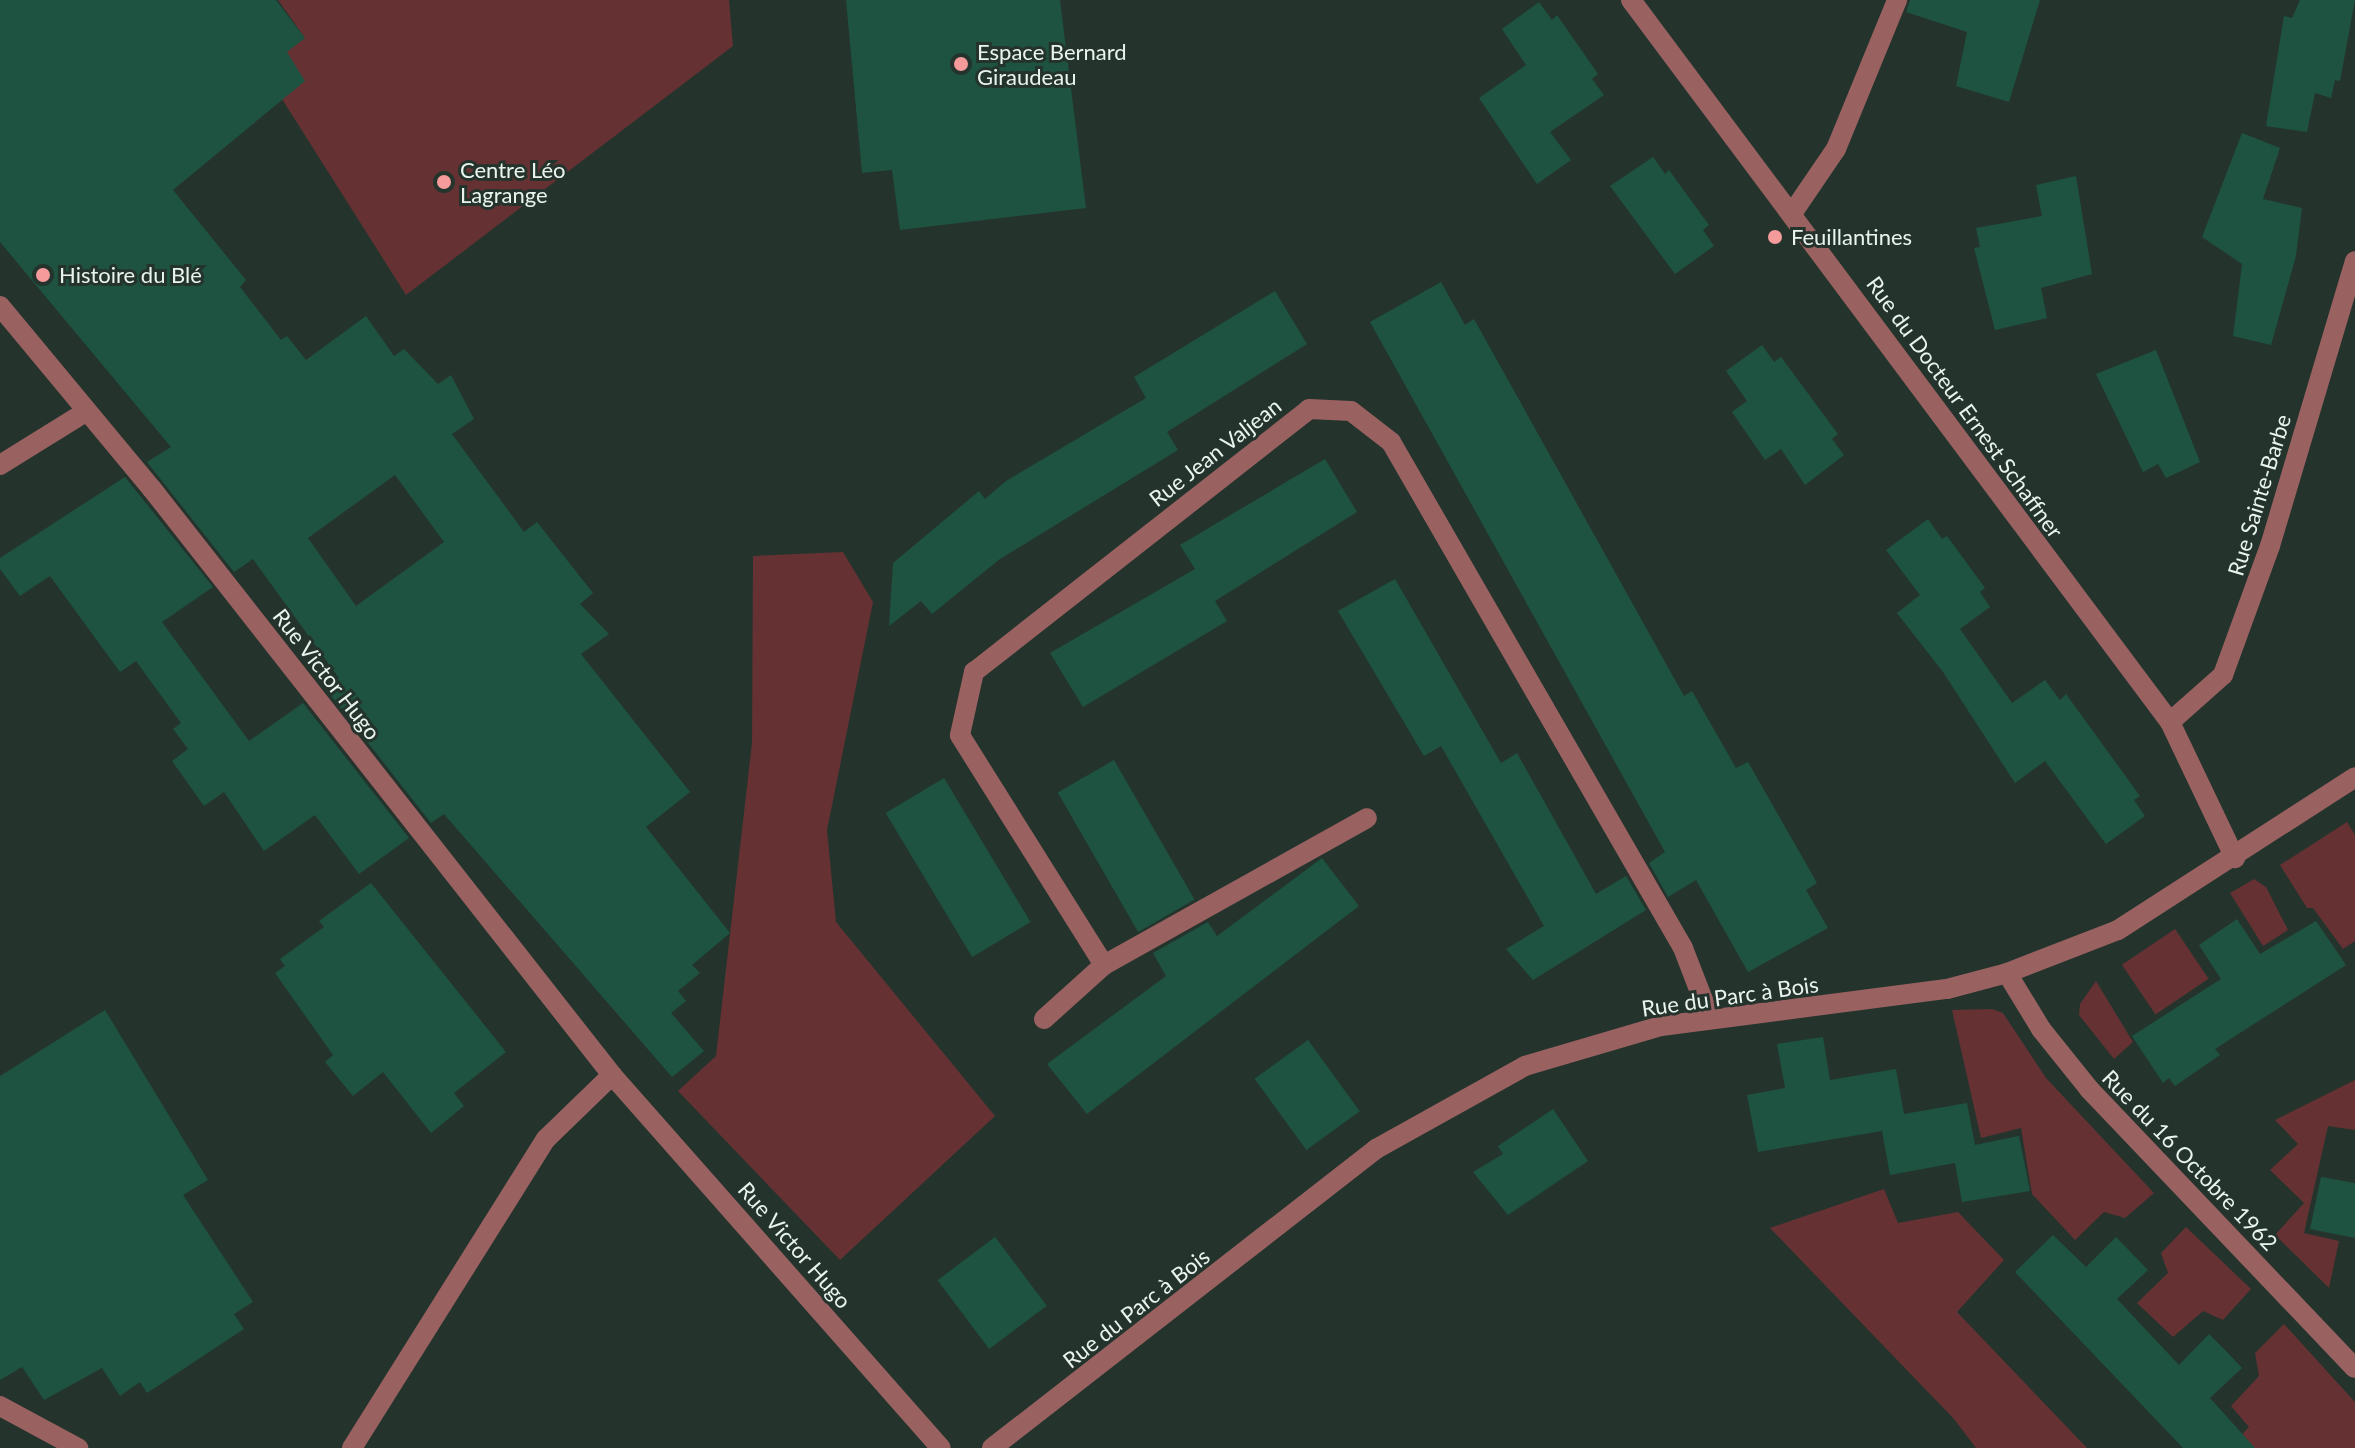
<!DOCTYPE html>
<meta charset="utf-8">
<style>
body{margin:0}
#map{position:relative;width:2355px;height:1448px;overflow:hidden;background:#24342d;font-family:Lato,sans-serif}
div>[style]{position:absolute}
.green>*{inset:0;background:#653133;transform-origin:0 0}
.building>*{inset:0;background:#1e5341;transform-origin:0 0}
.minor>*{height:20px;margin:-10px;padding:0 10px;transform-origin:10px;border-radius:10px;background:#9a6161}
.dots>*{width:22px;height:22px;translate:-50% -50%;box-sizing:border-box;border:4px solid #24342d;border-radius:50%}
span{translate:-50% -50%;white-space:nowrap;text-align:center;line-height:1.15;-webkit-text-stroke:6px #24342d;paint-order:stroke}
.poi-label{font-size:22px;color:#eaf4ef}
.left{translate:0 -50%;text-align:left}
.street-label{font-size:22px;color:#eaf4ef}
</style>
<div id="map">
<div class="green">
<i style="clip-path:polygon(278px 0,729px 0,733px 46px,406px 295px,263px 69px,305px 38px)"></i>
<i style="clip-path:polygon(843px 552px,873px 602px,827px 830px,836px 922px,995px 1116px,840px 1260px,678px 1091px,716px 1056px,752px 743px,753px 556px)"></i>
<i style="clip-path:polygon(2347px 822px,2355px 835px,2355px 941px,2343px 949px,2313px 908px,2307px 908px,2280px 865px)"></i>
<i style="clip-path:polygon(2254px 879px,2266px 887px,2288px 930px,2263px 946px,2230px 893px)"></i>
<i style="left:2175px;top:929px;width:60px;height:64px;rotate:56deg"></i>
<i style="clip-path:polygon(2096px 981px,2133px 1042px,2114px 1059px,2079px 1015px,2080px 1004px)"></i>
<i style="clip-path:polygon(1992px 1009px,2003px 1013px,2046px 1078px,2154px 1193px,2125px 1218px,2104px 1212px,2075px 1240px,2032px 1194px,2021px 1128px,1981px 1138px,1952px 1010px)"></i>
<i style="clip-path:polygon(2355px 1080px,2355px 1130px,2328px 1126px,2304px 1233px,2339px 1241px,2329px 1288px,2275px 1235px,2304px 1203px,2270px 1170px,2298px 1144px,2275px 1120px)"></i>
<i style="clip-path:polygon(1884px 1189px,1898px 1223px,1958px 1212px,2004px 1260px,1957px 1312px,2087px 1448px,1976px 1448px,1954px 1419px,1770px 1228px)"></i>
<i style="clip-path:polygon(2186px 1227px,2251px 1289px,2223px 1320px,2203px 1311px,2173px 1337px,2137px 1303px,2168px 1273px,2161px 1253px)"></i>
<i style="clip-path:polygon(2284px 1324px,2355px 1402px,2355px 1448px,2229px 1448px,2249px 1427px,2231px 1406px,2259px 1376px,2255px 1353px)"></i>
</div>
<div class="building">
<i style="clip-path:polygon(evenodd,0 0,276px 0,305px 38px,287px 52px,305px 81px,173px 190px,246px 280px,240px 287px,281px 340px,287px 336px,306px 360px,366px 316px,394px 356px,404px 349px,438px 384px,451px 375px,474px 419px,452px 434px,524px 532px,537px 522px,593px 593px,580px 604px,609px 634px,581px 654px,690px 792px,646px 827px,730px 933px,692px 965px,700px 973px,678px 991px,686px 1001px,671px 1013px,704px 1051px,672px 1077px,444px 814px,431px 823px,325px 688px,339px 678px,253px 559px,234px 572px,147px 462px,171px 447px,0 242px,0 0,395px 475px,444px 542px,356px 606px,308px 538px,395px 475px)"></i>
<i style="clip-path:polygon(846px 0,1060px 0,1086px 208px,900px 230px,892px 170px,862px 173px)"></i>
<i style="clip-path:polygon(1910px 0,2040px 0,2009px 102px,1956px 86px,1967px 32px,1906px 12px)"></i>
<i style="clip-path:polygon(2300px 0,2355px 0,2340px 81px,2335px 80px,2331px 98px,2315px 93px,2307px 132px,2266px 126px,2284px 16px,2292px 18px)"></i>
<i style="clip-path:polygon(1539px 2px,1552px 20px,1557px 15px,1598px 74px,1592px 79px,1604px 95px,1550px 132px,1571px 160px,1537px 184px,1479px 98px,1526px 65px,1502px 29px)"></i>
<i style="clip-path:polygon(2242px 133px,2280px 148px,2263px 199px,2302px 208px,2296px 256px,2271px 345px,2233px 336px,2242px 264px,2202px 237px)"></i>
<i style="clip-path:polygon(1653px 157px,1665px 174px,1669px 170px,1709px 225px,1703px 230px,1714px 246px,1675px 274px,1610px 186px)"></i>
<i style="clip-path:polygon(2076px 176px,2092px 274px,2041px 288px,2047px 318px,1995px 330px,1974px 248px,1980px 247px,1976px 228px,2042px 216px,2036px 185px)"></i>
<i style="clip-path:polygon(1441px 282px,1465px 325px,1474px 319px,1684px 696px,1692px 691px,1736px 768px,1748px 762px,1817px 883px,1806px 890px,1828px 928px,1748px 972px,1696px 880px,1668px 897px,1649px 863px,1665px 852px,1370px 322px)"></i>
<i style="clip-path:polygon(1275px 291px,1307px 344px,1167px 432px,1178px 450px,1000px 559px,932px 614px,921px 601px,889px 626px,893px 563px,979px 491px,985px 499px,1006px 481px,1146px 398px,1134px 377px)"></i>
<i style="clip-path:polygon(1762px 345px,1774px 362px,1781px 357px,1838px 434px,1832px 439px,1844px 455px,1805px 485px,1781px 449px,1765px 460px,1732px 412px,1747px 401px,1726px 371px)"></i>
<i style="clip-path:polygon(2156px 350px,2200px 462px,2166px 478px,2158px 464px,2143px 472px,2096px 374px)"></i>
<i style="clip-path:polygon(1325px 459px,1357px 512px,1215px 601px,1227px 621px,1083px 707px,1050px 653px,1195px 569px,1180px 545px)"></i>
<i style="clip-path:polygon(125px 477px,213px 587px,162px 622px,249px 741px,303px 703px,409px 838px,359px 874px,315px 815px,264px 851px,224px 792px,204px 806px,172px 761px,188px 749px,173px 729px,181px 723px,136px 661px,120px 672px,50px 576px,20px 596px,0 569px,0 558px)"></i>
<i style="clip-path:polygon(1928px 519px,1942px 539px,1947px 536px,1985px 588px,1980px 592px,1990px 607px,1960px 629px,2012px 703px,2045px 680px,2060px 700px,2066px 694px,2140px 796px,2134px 800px,2145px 816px,2106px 844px,2045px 761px,2015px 783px,1943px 672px,1897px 613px,1920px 595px,1886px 550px)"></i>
<i style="clip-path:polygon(1395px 579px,1501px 763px,1517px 753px,1596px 894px,1626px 876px,1646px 910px,1533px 980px,1506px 949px,1544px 926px,1441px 746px,1424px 756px,1338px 611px)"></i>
<i style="left:1114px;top:760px;width:161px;height:65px;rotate:60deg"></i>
<i style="left:944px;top:778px;width:168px;height:68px;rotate:59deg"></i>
<i style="clip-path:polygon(1322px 858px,1359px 906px,1087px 1114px,1047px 1064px,1166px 976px,1153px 953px,1208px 922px,1217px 936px)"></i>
<i style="clip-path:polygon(371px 883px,506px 1052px,454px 1093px,464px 1106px,431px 1133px,383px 1072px,353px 1096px,325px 1062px,333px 1055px,275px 973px,285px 966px,280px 959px,324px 927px,319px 921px)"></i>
<i style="clip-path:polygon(2237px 919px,2260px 954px,2316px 921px,2346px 965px,2215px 1049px,2220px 1055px,2175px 1086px,2169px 1078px,2163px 1083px,2132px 1036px,2221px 979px,2199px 945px)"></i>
<i style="clip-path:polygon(105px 1010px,208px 1180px,183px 1195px,253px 1302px,234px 1314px,244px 1329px,147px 1393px,140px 1382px,120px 1396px,102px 1368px,44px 1400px,22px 1367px,0 1380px,0 1076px)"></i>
<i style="clip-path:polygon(1823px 1037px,1830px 1080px,1896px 1069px,1904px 1114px,1967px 1103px,1975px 1145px,2019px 1136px,2030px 1191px,1962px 1202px,1955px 1163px,1890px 1175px,1882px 1131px,1758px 1152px,1747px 1095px,1785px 1088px,1777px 1044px)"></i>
<i style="left:1308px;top:1040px;width:88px;height:66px;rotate:54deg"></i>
<i style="clip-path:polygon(1553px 1109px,1588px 1161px,1508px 1215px,1473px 1172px,1503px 1154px,1498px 1146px)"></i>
<i style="clip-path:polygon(2321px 1177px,2355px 1183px,2355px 1238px,2310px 1229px)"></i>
<i style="clip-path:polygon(2053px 1235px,2086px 1267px,2116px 1237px,2148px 1270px,2117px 1299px,2179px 1365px,2209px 1334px,2226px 1351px,2242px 1368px,2210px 1398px,2255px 1448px,2183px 1448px,2015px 1272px)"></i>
<i style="left:995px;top:1237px;width:86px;height:72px;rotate:53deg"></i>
</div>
<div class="minor">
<i style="left:1631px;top:0;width:901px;rotate:53.26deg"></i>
<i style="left:2170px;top:722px;width:151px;rotate:64.5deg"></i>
<i style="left:1793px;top:212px;width:76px;rotate:-55.7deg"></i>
<i style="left:1836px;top:149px;width:161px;rotate:-67.7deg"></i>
<i style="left:0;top:306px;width:238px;rotate:50.3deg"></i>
<i style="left:152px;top:489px;width:745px;rotate:51.87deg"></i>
<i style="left:612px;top:1075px;width:497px;rotate:48.6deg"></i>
<i style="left:0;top:465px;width:102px;rotate:-31.8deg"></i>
<i style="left:2170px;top:722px;width:71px;rotate:-41.6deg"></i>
<i style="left:2223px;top:675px;width:137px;rotate:-70deg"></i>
<i style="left:2270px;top:546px;width:297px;rotate:-73.4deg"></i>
<i style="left:1104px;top:965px;width:301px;rotate:-29.2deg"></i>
<i style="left:2007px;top:973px;width:66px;rotate:58.7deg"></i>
<i style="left:2041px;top:1029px;width:77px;rotate:51.3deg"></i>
<i style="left:2089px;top:1089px;width:385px;rotate:46.4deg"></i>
<i style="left:1044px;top:1019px;width:81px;rotate:-42deg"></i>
<i style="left:1104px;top:965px;width:271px;rotate:-122.1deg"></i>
<i style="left:960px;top:735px;width:65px;rotate:-77.5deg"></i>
<i style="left:974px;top:672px;width:426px;rotate:-38.1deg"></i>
<i style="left:1309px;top:409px;width:42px;rotate:2.7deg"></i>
<i style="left:1351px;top:411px;width:51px;rotate:37.8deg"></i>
<i style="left:1391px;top:442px;width:584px;rotate:60.01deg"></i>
<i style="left:1683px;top:948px;width:75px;rotate:68.9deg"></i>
<i style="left:0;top:1406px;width:89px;rotate:28.3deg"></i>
<i style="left:352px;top:1448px;width:365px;rotate:-57.9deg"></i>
<i style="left:546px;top:1139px;width:92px;rotate:-44.1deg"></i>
<i style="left:992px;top:1448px;width:487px;rotate:-37.9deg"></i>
<i style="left:1376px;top:1149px;width:171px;rotate:-29.1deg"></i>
<i style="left:1525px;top:1066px;width:142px;rotate:-16.4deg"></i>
<i style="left:1661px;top:1026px;width:288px;rotate:-7.4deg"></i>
<i style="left:1947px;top:989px;width:62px;rotate:-14.9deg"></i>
<i style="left:2007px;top:973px;width:119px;rotate:-21.2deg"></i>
<i style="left:2118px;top:930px;width:282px;rotate:-32.8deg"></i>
</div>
<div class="dots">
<i style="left:961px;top:64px;background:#f59b9b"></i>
<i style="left:444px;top:182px;background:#f59b9b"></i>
<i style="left:1775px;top:237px;background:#f59b9b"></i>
<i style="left:43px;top:275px;background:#f59b9b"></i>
</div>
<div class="poi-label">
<span class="left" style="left:977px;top:64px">Espace Bernard<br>Giraudeau</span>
<span class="left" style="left:460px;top:182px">Centre Léo<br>Lagrange</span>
<span class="left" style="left:1791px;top:237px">Feuillantines</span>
<span class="left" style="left:59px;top:275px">Histoire du Blé</span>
</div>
<div class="street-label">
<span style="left:1965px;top:407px;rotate:54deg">Rue du Docteur Ernest Schaffner</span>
<span style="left:1215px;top:452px;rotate:-38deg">Rue Jean Valjean</span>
<span style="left:2259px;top:495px;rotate:-73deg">Rue Sainte-Barbe</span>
<span style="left:327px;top:674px;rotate:52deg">Rue Victor Hugo</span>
<span style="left:1730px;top:996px;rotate:-8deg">Rue du Parc à Bois</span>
<span style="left:2190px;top:1160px;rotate:46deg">Rue du 16 Octobre 1962</span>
<span style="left:795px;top:1245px;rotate:49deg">Rue Victor Hugo</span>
<span style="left:1136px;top:1308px;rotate:-38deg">Rue du Parc à Bois</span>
</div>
</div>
